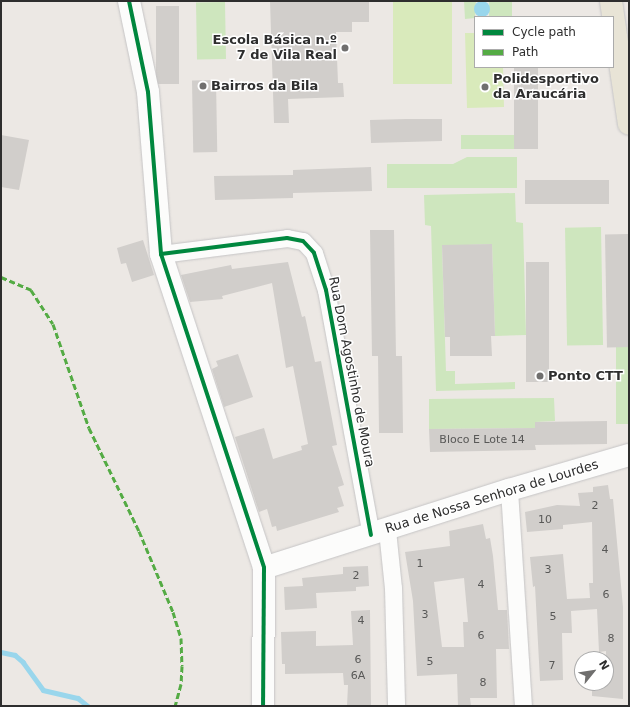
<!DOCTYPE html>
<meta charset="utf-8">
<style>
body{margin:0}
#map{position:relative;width:630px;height:707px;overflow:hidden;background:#ece8e4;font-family:"DejaVu Sans",sans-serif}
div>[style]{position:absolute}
.green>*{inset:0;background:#cee6be;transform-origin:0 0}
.pitch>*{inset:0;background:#d9eabb;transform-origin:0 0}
.water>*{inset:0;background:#99d6ec}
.round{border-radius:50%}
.stream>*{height:4.5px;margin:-2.25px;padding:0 2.25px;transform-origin:2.25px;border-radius:2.25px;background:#99d6ec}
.building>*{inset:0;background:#d1cecb;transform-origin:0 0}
.roads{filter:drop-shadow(0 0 1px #c5c4c5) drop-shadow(0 0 1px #c5c4c5)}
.minor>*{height:17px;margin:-8.5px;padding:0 8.5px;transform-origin:8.5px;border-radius:8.5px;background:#fcfcfb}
.tertiary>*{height:22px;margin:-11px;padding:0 11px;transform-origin:11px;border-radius:11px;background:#fcfcfb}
.primary>*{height:22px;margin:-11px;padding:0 11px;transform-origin:11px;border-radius:11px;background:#e8e4d6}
.quiet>*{height:3px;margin-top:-1.5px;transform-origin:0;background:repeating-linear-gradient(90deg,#54ab44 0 6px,transparent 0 9px)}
.cycleway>*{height:4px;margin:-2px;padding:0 2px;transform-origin:2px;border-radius:2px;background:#00873e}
.dots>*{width:11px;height:11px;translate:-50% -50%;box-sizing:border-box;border:2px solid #fff;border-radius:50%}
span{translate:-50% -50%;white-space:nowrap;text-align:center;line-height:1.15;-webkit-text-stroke:3px #fff;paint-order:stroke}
.number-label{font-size:11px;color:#585857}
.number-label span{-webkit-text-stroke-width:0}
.poi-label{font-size:13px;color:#2e2e2e;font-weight:700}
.right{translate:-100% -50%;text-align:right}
.left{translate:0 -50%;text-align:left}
.street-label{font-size:13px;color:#2e2e2e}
.frame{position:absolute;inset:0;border:2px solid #2e2e2e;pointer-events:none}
.legend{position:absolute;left:474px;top:16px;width:140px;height:52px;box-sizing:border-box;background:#fff;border:1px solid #ababab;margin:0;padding:5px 7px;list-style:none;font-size:12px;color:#2e2e2e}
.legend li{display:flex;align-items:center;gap:8px;height:20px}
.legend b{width:20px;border:1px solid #ababab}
.north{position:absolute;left:574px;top:651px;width:40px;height:40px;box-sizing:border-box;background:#fff;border:1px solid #ababab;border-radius:50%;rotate:60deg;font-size:11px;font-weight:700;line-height:16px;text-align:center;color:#2e2e2e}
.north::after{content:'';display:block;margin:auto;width:14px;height:18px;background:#706f6e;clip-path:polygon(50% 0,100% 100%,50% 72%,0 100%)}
</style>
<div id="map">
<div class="green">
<i style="clip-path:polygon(464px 1px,476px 1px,475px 18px,465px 19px)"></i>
<i style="left:489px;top:1px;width:23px;height:16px"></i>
<i style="left:225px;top:2px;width:57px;height:29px;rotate:89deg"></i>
<i style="left:516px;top:135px;width:14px;height:55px;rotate:90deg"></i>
<i style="clip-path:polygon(467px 157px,517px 157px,517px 188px,387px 188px,387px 164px,453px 164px)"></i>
<i style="clip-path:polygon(515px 193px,516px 222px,523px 223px,526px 335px,495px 336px,492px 244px,442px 246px,446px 371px,455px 371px,455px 384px,515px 382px,515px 389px,436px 391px,431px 226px,425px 225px,424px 195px)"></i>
<i style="left:601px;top:227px;width:118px;height:36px;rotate:89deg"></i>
<i style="left:616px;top:347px;width:13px;height:77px"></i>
<i style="clip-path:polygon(554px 398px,555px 421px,535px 422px,535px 428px,429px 429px,429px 399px)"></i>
</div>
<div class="pitch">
<i style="left:393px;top:1px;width:59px;height:83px"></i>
<i style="clip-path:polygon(465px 33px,475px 33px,475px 67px,503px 67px,504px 107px,467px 108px)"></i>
</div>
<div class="water">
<i class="round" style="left:474px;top:1px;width:16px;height:16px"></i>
</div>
<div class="stream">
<i style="left:1px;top:652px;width:14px;rotate:12deg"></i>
<i style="left:15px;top:655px;width:11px;rotate:41deg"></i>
<i style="left:23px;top:662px;width:34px;rotate:54deg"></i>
<i style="left:43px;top:690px;width:36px;rotate:13deg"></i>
<i style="left:78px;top:698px;width:13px;rotate:39deg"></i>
</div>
<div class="building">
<i style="clip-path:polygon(270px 1px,369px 1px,369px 22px,352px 22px,352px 32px,336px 32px,338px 83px,343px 83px,344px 97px,288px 99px,289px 123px,274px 123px)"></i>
<i style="left:156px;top:6px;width:23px;height:78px"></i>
<i style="left:514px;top:67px;width:24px;height:82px"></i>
<i style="left:216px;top:80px;width:72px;height:24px;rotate:89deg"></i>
<i style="clip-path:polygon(406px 119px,442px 119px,442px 141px,371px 143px,370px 120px)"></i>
<i style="clip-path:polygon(1px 135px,29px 140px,19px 190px,1px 187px)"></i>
<i style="clip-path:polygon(371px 167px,372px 191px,293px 193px,293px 198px,215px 200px,214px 176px,293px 175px,293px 170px)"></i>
<i style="left:525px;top:180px;width:84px;height:24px"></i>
<i style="clip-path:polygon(370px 230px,394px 230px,396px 356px,402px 356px,403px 433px,379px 433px,378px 356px,372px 356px)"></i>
<i style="left:628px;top:234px;width:113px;height:23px;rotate:89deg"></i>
<i style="clip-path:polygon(143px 240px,154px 275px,132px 282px,126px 263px,121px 264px,117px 248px)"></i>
<i style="clip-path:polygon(492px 244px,495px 336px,491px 336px,492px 356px,450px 356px,450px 337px,445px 337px,442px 245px)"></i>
<i style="clip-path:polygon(288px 262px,302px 317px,305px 316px,315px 362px,321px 361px,337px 445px,332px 446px,344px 485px,338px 487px,344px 506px,337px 508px,339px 512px,277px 531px,276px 526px,272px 527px,267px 509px,259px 512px,235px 437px,264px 428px,273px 459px,302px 450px,301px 446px,308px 444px,293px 366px,286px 368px,272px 283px,222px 296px,223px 299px,190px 302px,181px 275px,231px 265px,232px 269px)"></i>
<i style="left:526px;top:262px;width:23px;height:120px"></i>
<i style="clip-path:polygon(238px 354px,253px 397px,224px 407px,212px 369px,218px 366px,216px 361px)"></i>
<i style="clip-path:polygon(607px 421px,607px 444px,535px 445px,536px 450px,430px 452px,429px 429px,535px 428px,535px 422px)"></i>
<i style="clip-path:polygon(608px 485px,610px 499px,613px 499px,623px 607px,623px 699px,592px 696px,592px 683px,606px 683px,606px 651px,599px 652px,597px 609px,571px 611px,572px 633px,562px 633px,563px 680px,540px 681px,535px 586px,533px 587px,530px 557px,563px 554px,567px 599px,590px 598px,589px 583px,593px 583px,592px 522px,563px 525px,563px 529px,527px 532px,525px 512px,557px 505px,580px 506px,578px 493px,593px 492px,593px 487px)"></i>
<i style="clip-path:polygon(evenodd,483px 524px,486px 539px,490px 538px,493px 556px,498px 610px,507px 610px,509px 649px,496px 649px,497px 698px,470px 698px,471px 706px,458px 706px,457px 674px,417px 676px,413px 601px,405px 552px,450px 546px,449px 531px,483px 524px,464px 578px,468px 622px,463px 622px,464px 647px,442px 647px,434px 582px,464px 578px)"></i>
<i style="clip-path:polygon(368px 566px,369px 586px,356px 587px,356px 591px,316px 593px,317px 608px,285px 610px,284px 587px,303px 586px,302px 578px,343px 574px,343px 567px)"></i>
<i style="clip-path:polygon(370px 610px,371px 706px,347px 706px,348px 685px,344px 685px,343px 673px,285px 674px,285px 664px,282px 664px,281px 632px,316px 631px,316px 646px,353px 645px,351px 611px)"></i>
</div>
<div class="roads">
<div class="minor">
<i style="left:161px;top:254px;width:127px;rotate:-7.2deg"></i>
<i style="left:287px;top:238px;width:16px;rotate:11deg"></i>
<i style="left:303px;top:241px;width:16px;rotate:47deg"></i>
<i style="left:314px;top:253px;width:39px;rotate:72deg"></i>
<i style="left:326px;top:290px;width:249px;rotate:79.6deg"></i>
<i style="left:509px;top:490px;width:216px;rotate:86.3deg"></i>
<i style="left:387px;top:530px;width:58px;rotate:84.1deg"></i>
<i style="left:393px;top:588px;width:118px;rotate:88.5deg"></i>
</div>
<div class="tertiary">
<i style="left:129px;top:1px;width:93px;rotate:78.2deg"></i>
<i style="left:148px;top:92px;width:163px;rotate:85.4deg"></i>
<i style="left:161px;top:254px;width:330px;rotate:71.8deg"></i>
<i style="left:264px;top:568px;width:138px;rotate:90.4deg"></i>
<i style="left:264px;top:568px;width:257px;rotate:-17.7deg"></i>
<i style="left:509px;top:490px;width:125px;rotate:-16.3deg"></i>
</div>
<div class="primary">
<i style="left:611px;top:1px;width:124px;rotate:81.7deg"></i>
</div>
</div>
<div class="quiet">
<i style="left:1px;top:277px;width:33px;rotate:23deg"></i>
<i style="left:31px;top:290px;width:40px;rotate:57.1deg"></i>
<i style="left:53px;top:324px;width:110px;rotate:70.9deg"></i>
<i style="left:89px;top:428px;width:114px;rotate:64.1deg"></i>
<i style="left:139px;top:531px;width:88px;rotate:67.2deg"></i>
<i style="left:173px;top:612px;width:27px;rotate:73deg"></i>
<i style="left:181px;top:638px;width:28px;rotate:88deg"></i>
<i style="left:182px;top:666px;width:18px;rotate:93deg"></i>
<i style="left:181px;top:684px;width:23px;rotate:105deg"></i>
</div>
<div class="cycleway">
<i style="left:129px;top:1px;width:93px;rotate:78.2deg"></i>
<i style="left:148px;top:92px;width:163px;rotate:85.4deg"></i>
<i style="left:161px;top:254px;width:330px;rotate:71.8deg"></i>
<i style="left:264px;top:568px;width:138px;rotate:90.4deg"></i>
<i style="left:161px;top:254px;width:127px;rotate:-7.2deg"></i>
<i style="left:287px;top:238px;width:16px;rotate:11deg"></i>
<i style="left:303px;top:241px;width:16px;rotate:47deg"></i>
<i style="left:314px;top:253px;width:39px;rotate:72deg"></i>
<i style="left:326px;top:290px;width:249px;rotate:79.6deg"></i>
</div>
<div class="dots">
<i style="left:345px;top:48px;background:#706f6e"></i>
<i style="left:203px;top:86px;background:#706f6e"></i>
<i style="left:485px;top:87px;background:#706f6e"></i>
<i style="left:540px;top:376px;background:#706f6e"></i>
</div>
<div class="number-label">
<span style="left:482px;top:440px">Bloco E Lote 14</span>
<span style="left:595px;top:506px">2</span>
<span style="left:545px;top:520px">10</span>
<span style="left:605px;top:550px">4</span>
<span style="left:420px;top:564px">1</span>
<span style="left:548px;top:570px">3</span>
<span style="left:356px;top:576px">2</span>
<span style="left:481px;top:585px">4</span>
<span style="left:606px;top:595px">6</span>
<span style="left:425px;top:615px">3</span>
<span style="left:553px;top:617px">5</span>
<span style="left:361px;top:621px">4</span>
<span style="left:481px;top:636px">6</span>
<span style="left:611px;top:639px">8</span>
<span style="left:358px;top:660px">6</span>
<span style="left:430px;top:662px">5</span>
<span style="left:552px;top:666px">7</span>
<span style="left:358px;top:676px">6A</span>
<span style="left:483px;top:683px">8</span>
</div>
<div class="poi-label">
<span class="right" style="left:337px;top:48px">Escola Básica n.º<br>7 de Vila Real</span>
<span class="left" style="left:493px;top:87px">Polidesportivo<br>da Araucária</span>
<span class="left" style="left:211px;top:86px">Bairros da Bila</span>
<span class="left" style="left:548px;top:376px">Ponto CTT</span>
</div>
<div class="street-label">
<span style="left:351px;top:372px;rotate:79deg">Rua Dom Agostinho de Moura</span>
<span style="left:492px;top:497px;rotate:-17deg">Rua de Nossa Senhora de Lourdes</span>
</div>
<div class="frame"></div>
<ul class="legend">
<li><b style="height:5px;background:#00873e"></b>Cycle path</li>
<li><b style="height:5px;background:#54ab44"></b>Path</li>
</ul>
<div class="north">N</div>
</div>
